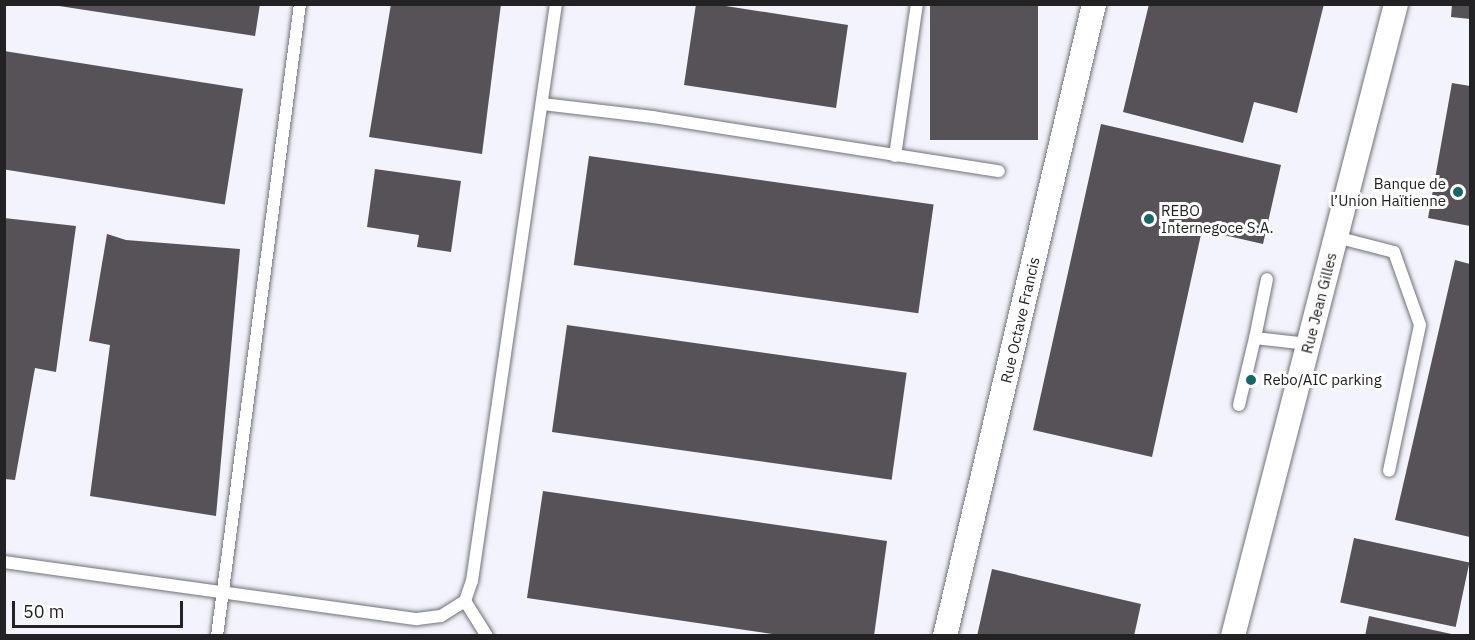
<!DOCTYPE html>
<meta charset="utf-8">
<style>
body{margin:0}
#map{position:relative;width:1475px;height:640px;overflow:hidden;background:#f3f4fb;font-family:"IBM Plex Sans",sans-serif}
div>[style]{position:absolute}
.building>*{inset:0;background:#575257;transform-origin:0 0}
.roads{filter:drop-shadow(0 0 2px #717178) drop-shadow(0 0 2px #717178)}
.lane>*{height:12px;margin:-6px;padding:0 6px;transform-origin:6px;border-radius:6px;background:#fff}
.street>*{height:24px;margin:-12px;padding:0 12px;transform-origin:12px;border-radius:12px;background:#fff}
.dots>*{width:16px;height:16px;translate:-50% -50%;box-sizing:border-box;border:3px solid #fff;border-radius:50%}
span{translate:-50% -50%;white-space:nowrap;text-align:center;line-height:1.15;-webkit-text-stroke:6px #fff;paint-order:stroke}
.poi-label{font-size:15px;color:#222224}
.right{translate:-100% -50%;text-align:right}
.left{translate:0 -50%;text-align:left}
.street-label{font-size:15px;color:#222224}
.frame{position:absolute;inset:0;border:6px solid #222224;pointer-events:none}
.scale{position:absolute;left:12px;top:601px;width:171px;height:27px;box-sizing:border-box;border:3px solid #222224;border-top:0;padding-left:8px;font-size:18px;line-height:21px;white-space:nowrap;color:#222224;-webkit-text-stroke:4px #fff;paint-order:stroke}
</style>
<div id="map">
<div class="building">
<i style="clip-path:polygon(46px 4px,260px 4px,255px 36px)"></i>
<i style="clip-path:polygon(391px 4px,501px 4px,482px 154px,369px 137px)"></i>
<i style="clip-path:polygon(696px 4px,713px 4px,848px 25px,836px 108px,684px 85px)"></i>
<i style="left:930px;top:4px;width:108px;height:136px"></i>
<i style="clip-path:polygon(1149px 4px,1324px 4px,1297px 113px,1254px 102px,1243px 143px,1123px 112px)"></i>
<i style="clip-path:polygon(1452px 4px,1470px 4px,1470px 19px,1451px 17px)"></i>
<i style="left:4px;top:51px;width:242px;height:117px;rotate:9deg"></i>
<i style="clip-path:polygon(1452px 83px,1470px 86px,1470px 226px,1428px 218px)"></i>
<i style="clip-path:polygon(1101px 124px,1281px 165px,1263px 244px,1202px 230px,1152px 457px,1033px 430px)"></i>
<i style="left:589px;top:156px;width:348px;height:110px;rotate:8deg"></i>
<i style="clip-path:polygon(375px 169px,461px 181px,451px 252px,417px 247px,419px 235px,367px 227px)"></i>
<i style="clip-path:polygon(4px 218px,76px 226px,56px 372px,35px 368px,15px 480px,4px 479px)"></i>
<i style="clip-path:polygon(107px 234px,126px 240px,240px 249px,216px 516px,90px 496px,110px 345px,89px 341px)"></i>
<i style="clip-path:polygon(1455px 260px,1470px 264px,1470px 537px,1395px 520px)"></i>
<i style="left:567px;top:325px;width:343px;height:108px;rotate:8deg"></i>
<i style="clip-path:polygon(543px 491px,887px 541px,874px 636px,786px 636px,527px 598px)"></i>
<i style="left:1354px;top:538px;width:118px;height:66px;rotate:12deg"></i>
<i style="clip-path:polygon(992px 569px,1141px 604px,1134px 636px,977px 636px)"></i>
<i style="clip-path:polygon(1369px 616px,1456px 635px,1456px 636px,1365px 636px)"></i>
</div>
<div class="roads">
<div class="lane">
<i style="left:542px;top:104px;width:112px;rotate:6.7deg"></i>
<i style="left:653px;top:117px;width:350px;rotate:8.9deg"></i>
<i style="left:895px;top:156px;width:154px;rotate:-81.8deg"></i>
<i style="left:1336px;top:237px;width:60px;rotate:14.5deg"></i>
<i style="left:1394px;top:252px;width:77px;rotate:70.4deg"></i>
<i style="left:1420px;top:325px;width:149px;rotate:102deg"></i>
<i style="left:1255px;top:338px;width:60px;rotate:-78.5deg"></i>
<i style="left:1239px;top:405px;width:69px;rotate:-76.6deg"></i>
<i style="left:1255px;top:338px;width:53px;rotate:6.5deg"></i>
<i style="left:4px;top:562px;width:417px;rotate:7.9deg"></i>
<i style="left:417px;top:619px;width:24px;rotate:-7deg"></i>
<i style="left:441px;top:616px;width:28px;rotate:-32deg"></i>
<i style="left:465px;top:601px;width:21px;rotate:-71deg"></i>
<i style="left:472px;top:581px;width:583px;rotate:-81.72deg"></i>
<i style="left:465px;top:601px;width:41px;rotate:57.8deg"></i>
<i style="left:217px;top:636px;width:637px;rotate:-82.52deg"></i>
</div>
<div class="street">
<i style="left:945px;top:636px;width:649px;rotate:-76.73deg"></i>
<i style="left:1233px;top:636px;width:653px;rotate:-75.54deg"></i>
</div>
</div>
<div class="dots">
<i style="left:1458px;top:192px;background:#176665"></i>
<i style="left:1149px;top:219px;background:#176665"></i>
<i style="left:1251px;top:380px;background:#176665"></i>
</div>
<div class="poi-label">
<span class="right" style="left:1446px;top:192px">Banque de<br>l’Union Haïtienne</span>
<span class="left" style="left:1161px;top:219px">REBO<br>Internegoce S.A.</span>
<span class="left" style="left:1263px;top:380px">Rebo/AIC parking</span>
</div>
<div class="street-label">
<span style="left:1319px;top:303px;rotate:-76deg">Rue Jean Gilles</span>
<span style="left:1020px;top:320px;rotate:-77deg">Rue Octave Francis</span>
</div>
<div class="frame"></div>
<div class="scale">50 m</div>
</div>
